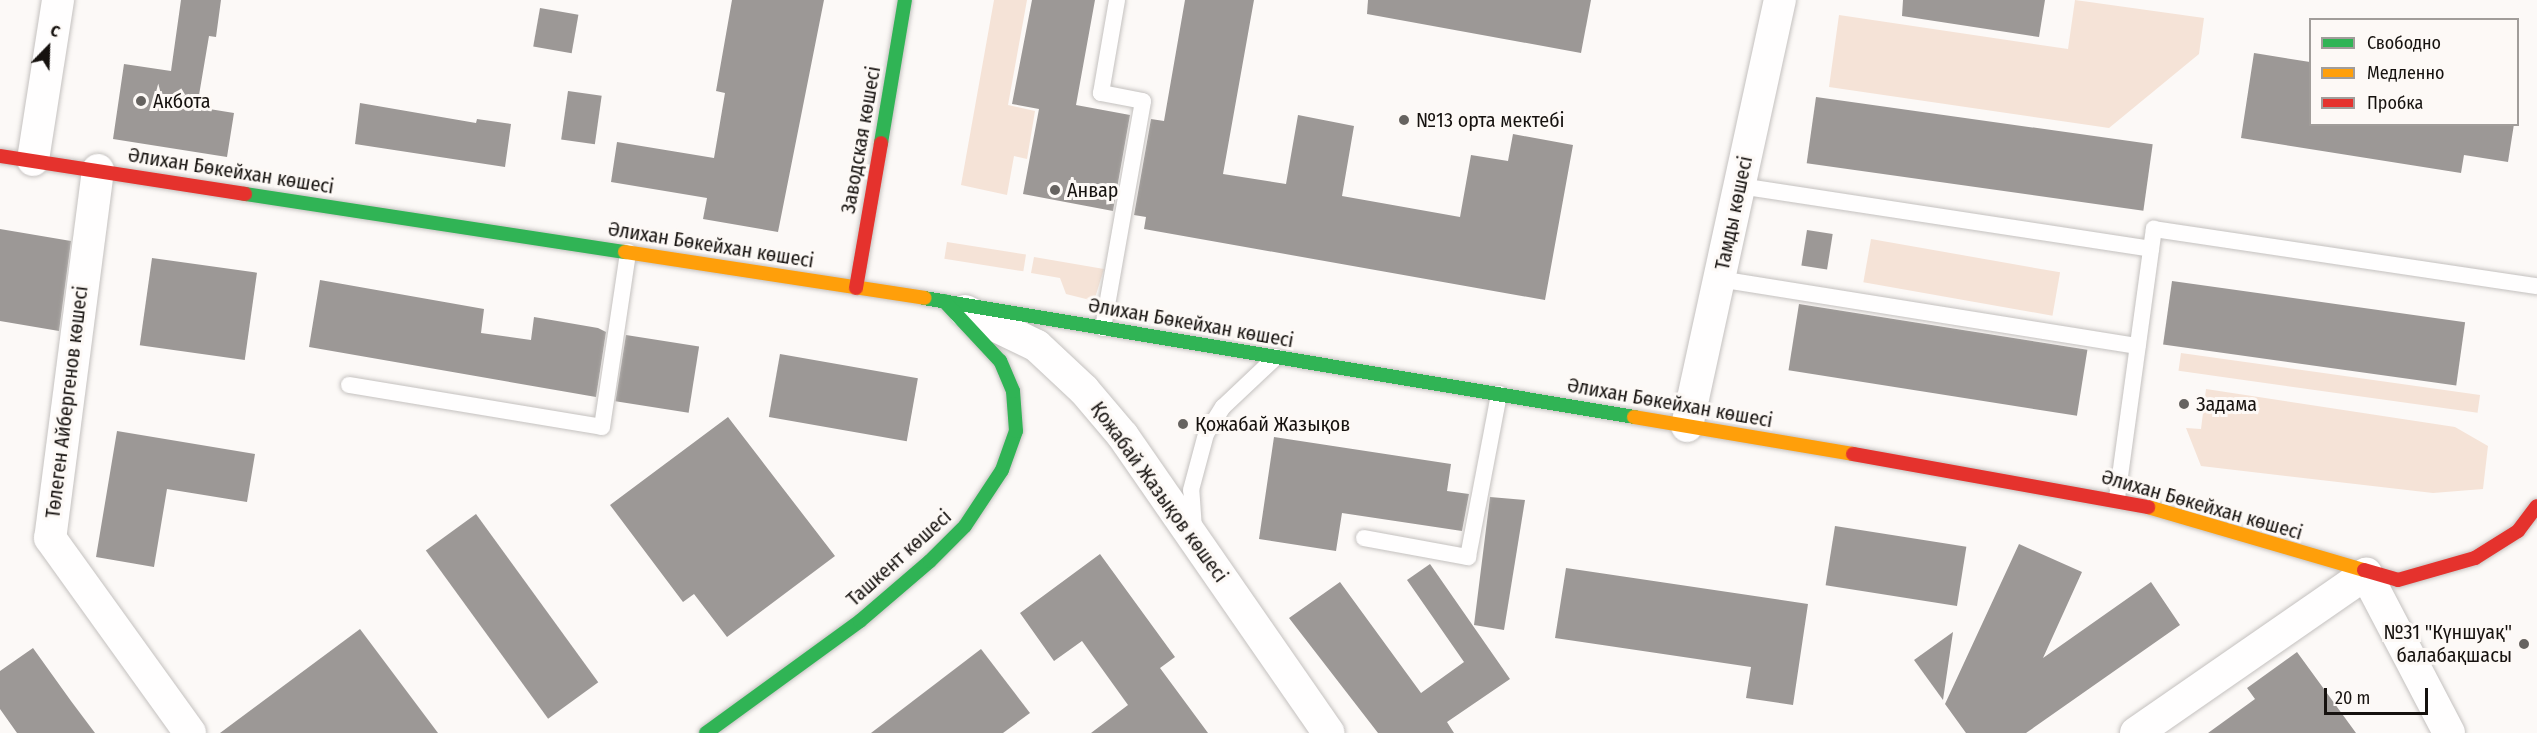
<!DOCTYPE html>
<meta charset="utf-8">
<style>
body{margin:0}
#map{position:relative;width:2537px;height:733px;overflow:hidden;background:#fcf9f7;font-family:"Fira Sans Condensed",sans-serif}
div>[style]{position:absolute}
.green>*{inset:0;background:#f5e3d7;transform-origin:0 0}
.building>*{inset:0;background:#9c9896;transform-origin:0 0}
.roads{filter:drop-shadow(0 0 2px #c4c1bf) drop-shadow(0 0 2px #c4c1bf)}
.lane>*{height:16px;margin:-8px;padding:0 8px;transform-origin:8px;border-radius:8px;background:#fffefe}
.street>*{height:32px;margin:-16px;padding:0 16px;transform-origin:16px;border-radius:16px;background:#fffefe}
.fast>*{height:14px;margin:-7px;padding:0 7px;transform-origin:7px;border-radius:7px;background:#30b455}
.slow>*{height:14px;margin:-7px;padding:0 7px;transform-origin:7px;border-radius:7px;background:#ff9f0a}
.jam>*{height:14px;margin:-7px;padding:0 7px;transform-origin:7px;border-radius:7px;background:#e5322d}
.dots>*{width:16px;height:16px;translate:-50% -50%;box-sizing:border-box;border:3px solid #fdf9f6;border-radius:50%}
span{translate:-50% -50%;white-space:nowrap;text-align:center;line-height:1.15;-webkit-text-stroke:6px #fdf9f6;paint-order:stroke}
.poi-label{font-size:20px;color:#16120f}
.left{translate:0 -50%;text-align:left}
.right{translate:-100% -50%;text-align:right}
.street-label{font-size:20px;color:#16120f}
.legend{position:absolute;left:2309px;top:18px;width:210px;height:108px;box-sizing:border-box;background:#fdf9f6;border:2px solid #a19d9a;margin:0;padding:8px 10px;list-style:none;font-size:18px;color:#16120f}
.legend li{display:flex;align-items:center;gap:12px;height:30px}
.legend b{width:30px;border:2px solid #a19d9a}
.north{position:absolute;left:18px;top:18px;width:60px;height:60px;-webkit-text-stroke:4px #fdf9f6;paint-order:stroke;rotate:23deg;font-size:16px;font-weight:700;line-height:24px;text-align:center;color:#16120f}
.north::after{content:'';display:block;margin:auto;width:21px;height:27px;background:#16120f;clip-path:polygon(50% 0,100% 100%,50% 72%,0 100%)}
.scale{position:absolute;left:2324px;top:688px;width:104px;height:27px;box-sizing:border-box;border:3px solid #16120f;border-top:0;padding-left:8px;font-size:18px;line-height:21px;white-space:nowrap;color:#16120f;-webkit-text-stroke:4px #fdf9f6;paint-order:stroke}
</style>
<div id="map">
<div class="green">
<i style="clip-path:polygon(994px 0,1027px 0,1008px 105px,1035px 111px,1027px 159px,1014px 156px,1007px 195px,961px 185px)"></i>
<i style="clip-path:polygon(2075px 0,2204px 18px,2199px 54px,2109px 128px,1829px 87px,1839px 15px,2068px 49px)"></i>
<i style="left:1871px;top:239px;width:192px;height:44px;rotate:10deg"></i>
<i style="left:947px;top:242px;width:80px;height:17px;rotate:9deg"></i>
<i style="clip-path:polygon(1034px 257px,1104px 269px,1094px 301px,1066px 294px,1060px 278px,1031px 273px)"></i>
<i style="left:2181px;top:353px;width:302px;height:18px;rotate:8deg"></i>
<i style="clip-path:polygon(2206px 389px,2455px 427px,2488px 446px,2483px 489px,2433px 493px,2201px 466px,2186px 428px,2201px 429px)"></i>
</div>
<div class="building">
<i style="clip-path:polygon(181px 0,221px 0,216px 37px,209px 36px,197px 107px,234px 113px,227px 157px,113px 139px,124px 64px,171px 71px)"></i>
<i style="clip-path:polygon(732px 0,824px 0,778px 232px,703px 219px,707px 198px,611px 182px,617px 142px,714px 158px,725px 93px,716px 91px)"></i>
<i style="clip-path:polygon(1032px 0,1095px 0,1076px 105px,1130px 115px,1113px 211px,1023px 194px,1039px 109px,1012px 104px)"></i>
<i style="clip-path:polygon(1185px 0,1254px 0,1223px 174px,1286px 184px,1298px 115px,1354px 126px,1342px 196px,1460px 217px,1471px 155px,1508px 161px,1513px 134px,1573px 145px,1545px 300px,1144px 229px,1146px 217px,1134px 215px,1151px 119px,1164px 121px)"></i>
<i style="clip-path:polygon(1368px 0,1591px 0,1581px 53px,1367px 14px)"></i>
<i style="clip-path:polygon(1903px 0,2045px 0,2039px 37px,1902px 16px)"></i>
<i style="left:540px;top:8px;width:39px;height:39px;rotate:10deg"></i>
<i style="clip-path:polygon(2254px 53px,2310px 62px,2310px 124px,2514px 124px,2508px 162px,2464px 155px,2461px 173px,2241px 138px)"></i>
<i style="left:568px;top:91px;width:34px;height:49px;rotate:8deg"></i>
<i style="left:1816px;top:97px;width:340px;height:67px;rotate:8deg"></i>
<i style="clip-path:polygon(360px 103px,476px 123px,477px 119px,511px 124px,505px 167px,355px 144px)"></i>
<i style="clip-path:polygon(0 229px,71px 241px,59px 331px,0 321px)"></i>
<i style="left:1807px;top:230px;width:26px;height:36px;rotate:9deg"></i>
<i style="left:152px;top:258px;width:106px;height:88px;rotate:8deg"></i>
<i style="clip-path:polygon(320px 280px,484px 309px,481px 333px,531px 340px,534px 317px,598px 328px,606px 332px,596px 397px,309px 347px)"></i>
<i style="left:2172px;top:281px;width:296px;height:64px;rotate:8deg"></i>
<i style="left:1799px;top:304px;width:292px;height:67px;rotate:9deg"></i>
<i style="left:626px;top:335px;width:74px;height:67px;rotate:9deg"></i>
<i style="left:780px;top:354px;width:140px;height:64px;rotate:10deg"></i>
<i style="clip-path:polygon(728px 417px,835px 556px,727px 637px,694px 594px,683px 602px,610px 505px)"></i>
<i style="clip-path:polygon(117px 431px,255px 454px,247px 502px,167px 489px,154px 567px,96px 557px)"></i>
<i style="clip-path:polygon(1274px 437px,1451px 464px,1447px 491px,1469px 494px,1462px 531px,1342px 513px,1336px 551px,1259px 539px)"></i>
<i style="clip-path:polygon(1490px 497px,1525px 500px,1504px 630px,1474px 625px)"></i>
<i style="left:476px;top:514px;width:208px;height:62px;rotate:54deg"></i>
<i style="left:1835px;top:526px;width:133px;height:60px;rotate:9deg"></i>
<i style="clip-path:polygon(2019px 544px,2082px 572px,2043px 658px,2151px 582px,2180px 625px,2026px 733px,1966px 733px,1945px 704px)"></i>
<i style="clip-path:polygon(1100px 554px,1175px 657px,1160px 668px,1208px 733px,1091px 733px,1128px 705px,1082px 641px,1054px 661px,1020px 613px)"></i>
<i style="clip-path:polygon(1430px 564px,1510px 679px,1447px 722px,1454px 733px,1378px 733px,1289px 618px,1340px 582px,1421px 693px,1464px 662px,1407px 580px)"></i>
<i style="clip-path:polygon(1566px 568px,1808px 604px,1793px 705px,1746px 698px,1751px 667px,1555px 638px)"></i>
<i style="clip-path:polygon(360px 629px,438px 733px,220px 733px)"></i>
<i style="clip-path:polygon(1953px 632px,1943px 700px,1914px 660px)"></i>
<i style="clip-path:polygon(33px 648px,71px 701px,95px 733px,17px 733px,0 709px,0 671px)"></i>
<i style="clip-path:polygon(981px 649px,1030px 713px,1003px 733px,871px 733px)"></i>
<i style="clip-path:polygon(2297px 652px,2356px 733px,2208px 733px,2255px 699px,2247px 688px)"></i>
</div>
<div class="roads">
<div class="lane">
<i style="left:1740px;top:186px;width:416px;rotate:8.7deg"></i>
<i style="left:1719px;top:279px;width:424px;rotate:9.1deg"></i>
<i style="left:1103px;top:328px;width:230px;rotate:-80deg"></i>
<i style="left:1143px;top:101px;width:43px;rotate:-169.2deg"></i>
<i style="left:1101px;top:93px;width:94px;rotate:-80.2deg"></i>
<i style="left:349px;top:385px;width:256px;rotate:9.4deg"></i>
<i style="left:602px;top:427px;width:177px;rotate:-81.5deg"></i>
<i style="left:2117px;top:498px;width:272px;rotate:-82.2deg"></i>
<i style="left:2154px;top:229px;width:387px;rotate:8.5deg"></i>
<i style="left:1194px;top:529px;width:39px;rotate:-94deg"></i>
<i style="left:1191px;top:490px;width:58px;rotate:-75deg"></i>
<i style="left:1206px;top:434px;width:32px;rotate:-58deg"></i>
<i style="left:1223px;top:407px;width:73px;rotate:-43.3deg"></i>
<i style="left:1364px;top:538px;width:106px;rotate:10.4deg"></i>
<i style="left:1468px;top:557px;width:166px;rotate:-79.2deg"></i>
</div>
<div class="street">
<i style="left:33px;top:160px;width:162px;rotate:-81.1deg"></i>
<i style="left:98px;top:170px;width:371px;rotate:97.4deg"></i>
<i style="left:50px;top:538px;width:240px;rotate:54.3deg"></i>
<i style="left:965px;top:311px;width:80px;rotate:25.9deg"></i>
<i style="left:1037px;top:346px;width:64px;rotate:43.1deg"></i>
<i style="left:1084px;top:390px;width:60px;rotate:49.7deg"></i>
<i style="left:1123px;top:436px;width:361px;rotate:55.3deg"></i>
<i style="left:1687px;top:426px;width:436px;rotate:-77.7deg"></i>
<i style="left:2136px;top:733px;width:280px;rotate:-34.7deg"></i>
<i style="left:2366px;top:574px;width:179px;rotate:62.4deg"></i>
</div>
<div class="fast">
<i style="left:881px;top:143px;width:145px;rotate:-80.5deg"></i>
<i style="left:245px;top:194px;width:384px;rotate:8.7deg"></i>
<i style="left:924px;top:298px;width:720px;rotate:9.51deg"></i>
<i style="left:706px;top:733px;width:190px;rotate:-36deg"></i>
<i style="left:860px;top:621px;width:92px;rotate:-40.6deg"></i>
<i style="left:930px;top:561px;width:49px;rotate:-45deg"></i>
<i style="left:965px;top:526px;width:67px;rotate:-56.5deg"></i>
<i style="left:1002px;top:470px;width:41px;rotate:-70.3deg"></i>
<i style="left:1016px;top:431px;width:40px;rotate:-94.3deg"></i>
<i style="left:1013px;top:391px;width:33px;rotate:-113deg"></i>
<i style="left:1000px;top:361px;width:82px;rotate:-133deg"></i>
</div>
<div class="slow">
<i style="left:625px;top:252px;width:303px;rotate:8.7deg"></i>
<i style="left:1634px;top:417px;width:222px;rotate:9.6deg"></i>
<i style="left:2148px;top:507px;width:225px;rotate:16.3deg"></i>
</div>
<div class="jam">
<i style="left:0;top:156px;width:248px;rotate:8.8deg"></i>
<i style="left:856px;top:288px;width:147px;rotate:-80.2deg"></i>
<i style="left:1853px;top:454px;width:300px;rotate:10.2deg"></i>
<i style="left:2364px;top:570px;width:35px;rotate:16deg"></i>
<i style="left:2398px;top:580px;width:80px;rotate:-15.9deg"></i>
<i style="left:2475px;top:558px;width:51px;rotate:-32.1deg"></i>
<i style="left:2518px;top:531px;width:31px;rotate:-53deg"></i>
</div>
</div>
<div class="dots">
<i style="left:141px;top:101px;background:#666360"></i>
<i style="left:1404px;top:120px;background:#666360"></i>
<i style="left:1055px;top:190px;background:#666360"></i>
<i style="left:2184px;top:404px;background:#666360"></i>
<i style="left:1183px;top:424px;background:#666360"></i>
<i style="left:2524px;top:644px;background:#666360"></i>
</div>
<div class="poi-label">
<span class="left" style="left:153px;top:101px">Акбота</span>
<span class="left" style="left:1416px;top:120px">№13 орта мектебі</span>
<span class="left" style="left:1067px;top:190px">Анвар</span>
<span class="left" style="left:2196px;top:404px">Задама</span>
<span class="left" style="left:1195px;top:424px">Қожабай Жазықов</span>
<span class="right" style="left:2512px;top:644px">№31 "Күншуақ"<br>балабақшасы</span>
</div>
<div class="street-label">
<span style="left:861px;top:140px;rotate:-80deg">Заводская көшесі</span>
<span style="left:231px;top:171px;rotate:9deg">Әлихан Бөкейхан көшесі</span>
<span style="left:1734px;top:213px;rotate:-78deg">Тамды көшесі</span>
<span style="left:711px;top:245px;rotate:9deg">Әлихан Бөкейхан көшесі</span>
<span style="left:1191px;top:323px;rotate:10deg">Әлихан Бөкейхан көшесі</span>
<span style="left:67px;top:402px;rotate:-83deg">Төлеген Айбергенов көшесі</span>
<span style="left:1670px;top:403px;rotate:10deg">Әлихан Бөкейхан көшесі</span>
<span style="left:1159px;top:492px;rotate:54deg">Қожабай Жазықов көшесі</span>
<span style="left:2202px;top:505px;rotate:16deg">Әлихан Бөкейхан көшесі</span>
<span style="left:899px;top:558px;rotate:-42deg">Ташкент көшесі</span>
</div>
<ul class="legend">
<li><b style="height:8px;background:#30b455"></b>Свободно</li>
<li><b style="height:8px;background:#ff9f0a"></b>Медленно</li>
<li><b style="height:8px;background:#e5322d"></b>Пробка</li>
</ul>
<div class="north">С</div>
<div class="scale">20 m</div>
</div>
